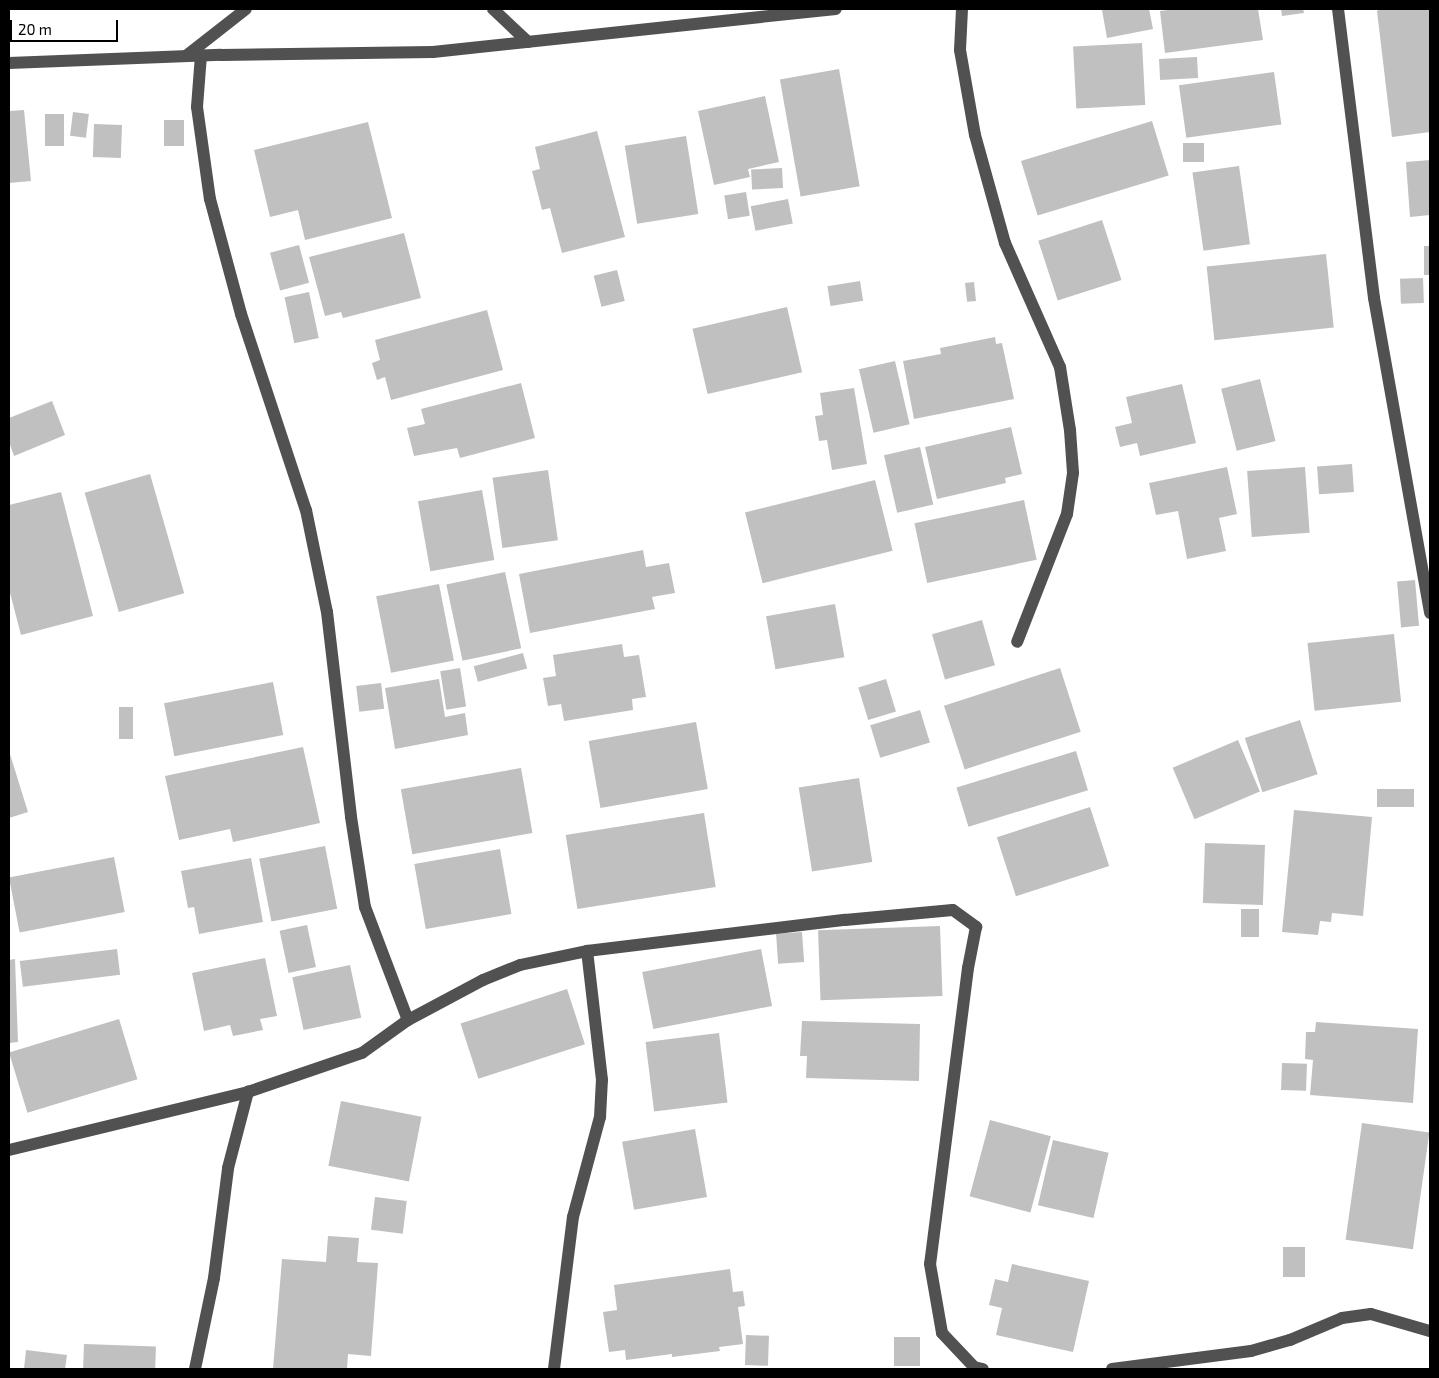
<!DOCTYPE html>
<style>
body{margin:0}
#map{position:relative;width:1439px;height:1378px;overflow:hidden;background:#fff;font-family:"Exo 2",sans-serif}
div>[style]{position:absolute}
.building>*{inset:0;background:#c0c0c0;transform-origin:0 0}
.minor>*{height:12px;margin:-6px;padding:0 6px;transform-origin:6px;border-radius:6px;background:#515151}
span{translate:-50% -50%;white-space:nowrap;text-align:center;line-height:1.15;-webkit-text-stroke:4.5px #fff;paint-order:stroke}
.frame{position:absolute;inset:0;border:10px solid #000;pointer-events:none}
.scale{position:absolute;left:10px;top:20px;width:108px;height:22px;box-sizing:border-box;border:2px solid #000;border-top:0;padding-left:6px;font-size:15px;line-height:18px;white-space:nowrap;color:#000;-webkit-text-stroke:4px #fff;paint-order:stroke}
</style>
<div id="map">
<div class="building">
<i style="clip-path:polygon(1149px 9px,1153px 29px,1107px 38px,1102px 10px)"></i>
<i style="clip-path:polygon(1176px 9px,1258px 9px,1263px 40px,1165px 53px,1160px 11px)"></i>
<i style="clip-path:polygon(1281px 9px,1303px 9px,1304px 13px,1282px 16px)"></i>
<i style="clip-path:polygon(1380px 9px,1430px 9px,1430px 132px,1392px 137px,1377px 11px)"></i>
<i style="left:1142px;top:43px;width:62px;height:69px;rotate:87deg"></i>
<i style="left:1197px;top:57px;width:21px;height:38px;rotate:87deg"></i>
<i style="left:839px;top:69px;width:119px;height:60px;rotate:80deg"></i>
<i style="left:1274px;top:72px;width:53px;height:96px;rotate:82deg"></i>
<i style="clip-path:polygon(765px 96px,779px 162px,748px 169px,750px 177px,714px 185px,698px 111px)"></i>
<i style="clip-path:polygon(24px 110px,31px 181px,9px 183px,9px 111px)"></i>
<i style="left:73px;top:112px;width:16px;height:24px;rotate:7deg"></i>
<i style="left:45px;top:114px;width:19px;height:32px"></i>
<i style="left:164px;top:120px;width:20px;height:26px"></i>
<i style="left:1152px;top:121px;width:57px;height:137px;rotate:73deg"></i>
<i style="clip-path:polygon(368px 122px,392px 218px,305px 240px,298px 210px,270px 217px,254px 150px)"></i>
<i style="left:94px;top:124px;width:28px;height:33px;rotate:2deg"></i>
<i style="clip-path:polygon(597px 131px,625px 237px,562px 253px,550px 208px,542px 210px,532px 171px,540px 169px,535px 147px)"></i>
<i style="left:686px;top:136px;width:79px;height:62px;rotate:81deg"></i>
<i style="left:1183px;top:143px;width:21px;height:19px"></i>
<i style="clip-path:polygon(1430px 160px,1430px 215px,1410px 217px,1406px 162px)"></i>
<i style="left:1239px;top:166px;width:79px;height:47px;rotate:82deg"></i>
<i style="left:782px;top:168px;width:20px;height:31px;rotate:87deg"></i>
<i style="left:746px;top:192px;width:24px;height:22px;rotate:81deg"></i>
<i style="left:788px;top:199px;width:25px;height:38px;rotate:79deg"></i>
<i style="left:1102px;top:220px;width:63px;height:67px;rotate:72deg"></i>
<i style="clip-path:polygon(404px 233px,421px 298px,343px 318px,341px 312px,325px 316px,309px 257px)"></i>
<i style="left:299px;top:245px;width:39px;height:30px;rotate:75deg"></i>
<i style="left:1424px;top:246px;width:6px;height:29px"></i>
<i style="left:1326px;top:254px;width:74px;height:120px;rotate:84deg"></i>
<i style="left:617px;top:270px;width:32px;height:24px;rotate:76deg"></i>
<i style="left:1423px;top:278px;width:25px;height:23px;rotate:88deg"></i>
<i style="left:860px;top:281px;width:20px;height:33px;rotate:81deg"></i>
<i style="left:974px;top:282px;width:19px;height:9px;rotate:84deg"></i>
<i style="left:309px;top:292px;width:47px;height:25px;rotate:78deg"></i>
<i style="left:787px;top:307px;width:67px;height:97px;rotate:77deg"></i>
<i style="clip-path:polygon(487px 310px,503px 370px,391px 400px,385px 377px,377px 380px,372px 363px,380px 360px,375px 340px)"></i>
<i style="clip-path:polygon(995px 337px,996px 344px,1002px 343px,1014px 399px,914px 419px,903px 361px,941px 354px,940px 348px)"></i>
<i style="left:895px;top:361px;width:65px;height:37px;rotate:77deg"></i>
<i style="left:1260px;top:379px;width:64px;height:40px;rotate:76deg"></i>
<i style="clip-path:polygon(521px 383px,535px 438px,460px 458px,457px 448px,414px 456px,407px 428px,425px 424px,421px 409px)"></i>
<i style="clip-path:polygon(1182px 384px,1196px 443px,1140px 456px,1137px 443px,1120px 447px,1115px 427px,1132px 423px,1126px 397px)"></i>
<i style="clip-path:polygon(854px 388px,867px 464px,832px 470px,827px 440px,819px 441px,815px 416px,823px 415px,820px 393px)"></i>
<i style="clip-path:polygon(52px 401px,65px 435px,14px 456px,9px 442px,9px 418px)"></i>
<i style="clip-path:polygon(1011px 427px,1022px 474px,1005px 478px,1006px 483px,937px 499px,925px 447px)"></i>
<i style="left:920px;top:447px;width:59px;height:37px;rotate:77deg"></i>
<i style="left:1352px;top:464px;width:28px;height:35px;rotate:86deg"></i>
<i style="clip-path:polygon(1227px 467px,1237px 514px,1219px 518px,1226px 551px,1187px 559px,1178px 511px,1156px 515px,1149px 483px)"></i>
<i style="left:1305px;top:467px;width:66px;height:58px;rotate:86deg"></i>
<i style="left:548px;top:470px;width:71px;height:56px;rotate:82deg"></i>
<i style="left:150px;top:474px;width:124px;height:68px;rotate:74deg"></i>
<i style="left:875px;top:480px;width:73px;height:134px;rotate:76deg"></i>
<i style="left:482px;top:490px;width:71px;height:65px;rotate:80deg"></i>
<i style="clip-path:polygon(61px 492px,93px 616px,21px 635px,9px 589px,9px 505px)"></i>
<i style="left:1024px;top:500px;width:61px;height:112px;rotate:78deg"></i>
<i style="clip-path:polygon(643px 550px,646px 567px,669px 563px,675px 593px,652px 597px,655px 609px,530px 633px,519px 574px)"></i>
<i style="left:505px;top:572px;width:78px;height:60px;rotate:78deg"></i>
<i style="left:1415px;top:580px;width:46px;height:18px;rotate:85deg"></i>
<i style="left:439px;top:584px;width:78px;height:64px;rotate:79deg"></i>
<i style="left:835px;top:604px;width:54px;height:70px;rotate:80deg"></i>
<i style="left:982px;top:620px;width:47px;height:52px;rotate:74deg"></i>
<i style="left:1394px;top:634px;width:68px;height:87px;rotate:84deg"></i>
<i style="clip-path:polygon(622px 644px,624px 657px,639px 655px,646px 697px,632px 699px,633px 710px,564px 721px,561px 704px,548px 706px,543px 678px,556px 676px,553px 655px)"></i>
<i style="left:523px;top:653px;width:16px;height:51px;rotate:75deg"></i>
<i style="left:460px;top:668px;width:39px;height:20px;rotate:81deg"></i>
<i style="left:1060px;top:668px;width:67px;height:122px;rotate:72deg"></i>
<i style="clip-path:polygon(439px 679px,445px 717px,465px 713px,468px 735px,395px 749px,385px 688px)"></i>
<i style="left:886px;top:679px;width:34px;height:29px;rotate:73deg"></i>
<i style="left:273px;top:682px;width:54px;height:111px;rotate:79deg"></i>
<i style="left:381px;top:683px;width:26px;height:25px;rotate:83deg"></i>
<i style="left:119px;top:707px;width:14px;height:32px"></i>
<i style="left:920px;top:710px;width:34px;height:52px;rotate:73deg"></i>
<i style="left:1300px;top:720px;width:57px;height:58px;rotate:72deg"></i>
<i style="left:696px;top:722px;width:68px;height:109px;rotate:80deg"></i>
<i style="left:1238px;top:740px;width:56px;height:71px;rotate:67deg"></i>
<i style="clip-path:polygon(303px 747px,320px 823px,233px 842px,230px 829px,179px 840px,165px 776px)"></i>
<i style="clip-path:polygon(9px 751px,28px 812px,9px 818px)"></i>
<i style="left:1076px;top:751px;width:41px;height:125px;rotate:73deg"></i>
<i style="left:521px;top:768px;width:66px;height:122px;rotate:80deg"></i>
<i style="left:859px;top:778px;width:85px;height:61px;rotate:81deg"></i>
<i style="left:1377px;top:789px;width:37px;height:18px"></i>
<i style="left:1090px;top:807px;width:62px;height:98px;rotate:72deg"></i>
<i style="clip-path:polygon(1294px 810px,1372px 817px,1363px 916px,1332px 913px,1331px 922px,1320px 921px,1318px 935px,1282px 932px)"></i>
<i style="left:704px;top:813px;width:75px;height:140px;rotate:81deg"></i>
<i style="left:1205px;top:843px;width:60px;height:60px;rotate:2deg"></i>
<i style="left:325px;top:846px;width:64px;height:67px;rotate:79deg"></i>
<i style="left:500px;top:849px;width:66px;height:87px;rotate:80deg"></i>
<i style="left:114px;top:857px;width:56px;height:107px;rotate:79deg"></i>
<i style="clip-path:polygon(251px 858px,263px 922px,199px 934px,194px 907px,188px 908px,181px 871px)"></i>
<i style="left:1241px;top:909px;width:18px;height:28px"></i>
<i style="left:307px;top:925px;width:43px;height:28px;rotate:78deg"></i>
<i style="left:940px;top:926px;width:70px;height:122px;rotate:88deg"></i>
<i style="left:802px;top:932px;width:30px;height:26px;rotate:86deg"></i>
<i style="left:117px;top:949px;width:26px;height:98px;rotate:83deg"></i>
<i style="left:761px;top:949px;width:58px;height:121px;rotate:79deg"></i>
<i style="clip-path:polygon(265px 958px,277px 1016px,260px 1019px,263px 1030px,233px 1036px,230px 1025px,204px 1031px,192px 973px)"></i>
<i style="clip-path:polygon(15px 959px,18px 1042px,9px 1043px,9px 960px)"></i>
<i style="left:350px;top:965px;width:54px;height:59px;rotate:78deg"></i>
<i style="left:567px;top:989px;width:58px;height:112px;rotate:72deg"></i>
<i style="left:119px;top:1019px;width:63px;height:115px;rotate:73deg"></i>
<i style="clip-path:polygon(802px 1021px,920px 1024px,919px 1081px,806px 1078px,807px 1056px,800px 1056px)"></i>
<i style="clip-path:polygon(1316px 1022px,1418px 1029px,1413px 1103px,1310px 1095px,1313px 1060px,1305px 1059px,1306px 1032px,1315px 1032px)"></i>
<i style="left:719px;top:1033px;width:70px;height:74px;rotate:83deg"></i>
<i style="left:1282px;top:1063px;width:25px;height:27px;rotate:2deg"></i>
<i style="left:341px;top:1101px;width:82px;height:66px;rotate:11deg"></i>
<i style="left:990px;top:1120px;width:63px;height:79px;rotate:15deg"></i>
<i style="left:1362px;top:1123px;width:68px;height:118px;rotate:8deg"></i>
<i style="left:695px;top:1129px;width:69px;height:74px;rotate:80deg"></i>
<i style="left:1053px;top:1140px;width:57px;height:67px;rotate:13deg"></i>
<i style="left:375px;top:1197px;width:32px;height:33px;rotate:7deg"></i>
<i style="clip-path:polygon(328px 1236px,359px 1238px,357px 1262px,378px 1263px,371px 1356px,348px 1354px,347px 1369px,273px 1369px,282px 1259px,326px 1262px)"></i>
<i style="left:1283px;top:1247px;width:22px;height:30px"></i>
<i style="clip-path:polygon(1012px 1264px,1089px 1281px,1073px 1352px,996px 1335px,1002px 1308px,989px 1305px,995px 1279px,1008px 1282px)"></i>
<i style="clip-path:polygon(730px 1269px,733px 1292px,743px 1291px,745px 1306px,738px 1307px,743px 1344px,719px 1347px,720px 1351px,672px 1357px,672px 1354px,626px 1360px,625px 1350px,609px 1352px,603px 1312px,617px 1310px,614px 1285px)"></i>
<i style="left:746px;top:1335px;width:23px;height:30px;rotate:2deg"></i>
<i style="left:894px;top:1337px;width:26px;height:29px"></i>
<i style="left:84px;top:1344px;width:72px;height:25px;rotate:2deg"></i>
<i style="clip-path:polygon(26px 1350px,67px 1355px,65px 1369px,24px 1369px)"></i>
</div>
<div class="minor">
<i style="left:493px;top:9px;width:48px;rotate:43.3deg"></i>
<i style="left:962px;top:9px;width:41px;rotate:92.8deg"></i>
<i style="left:960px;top:50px;width:86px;rotate:80deg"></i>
<i style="left:975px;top:135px;width:112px;rotate:74.5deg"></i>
<i style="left:1005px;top:243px;width:136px;rotate:66.1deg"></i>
<i style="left:1060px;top:367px;width:64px;rotate:81deg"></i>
<i style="left:1070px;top:430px;width:43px;rotate:86deg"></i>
<i style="left:1073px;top:473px;width:41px;rotate:98.3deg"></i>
<i style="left:1067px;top:514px;width:137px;rotate:111.3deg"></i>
<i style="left:1338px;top:9px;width:291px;rotate:82.9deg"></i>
<i style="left:1374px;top:298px;width:320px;rotate:79.9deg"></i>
<i style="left:201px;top:55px;width:52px;rotate:94.4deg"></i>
<i style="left:197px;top:107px;width:93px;rotate:82deg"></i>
<i style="left:210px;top:199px;width:119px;rotate:74.9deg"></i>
<i style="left:241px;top:314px;width:206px;rotate:71.7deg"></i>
<i style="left:306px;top:510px;width:104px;rotate:78.4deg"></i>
<i style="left:327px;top:612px;width:206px;rotate:83.3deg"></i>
<i style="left:351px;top:817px;width:91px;rotate:81.2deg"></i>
<i style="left:365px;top:907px;width:121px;rotate:69.2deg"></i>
<i style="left:186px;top:56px;width:76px;rotate:-38.1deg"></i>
<i style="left:9px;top:63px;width:212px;rotate:-2.2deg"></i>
<i style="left:221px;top:55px;width:212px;rotate:-0.8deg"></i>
<i style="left:433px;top:52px;width:405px;rotate:-6.1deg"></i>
<i style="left:9px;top:1150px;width:246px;rotate:-13.6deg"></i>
<i style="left:248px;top:1092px;width:120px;rotate:-18.9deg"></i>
<i style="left:362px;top:1053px;width:57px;rotate:-35.7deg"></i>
<i style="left:408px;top:1020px;width:85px;rotate:-28.1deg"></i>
<i style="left:483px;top:980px;width:40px;rotate:-22deg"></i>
<i style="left:520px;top:965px;width:68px;rotate:-11.8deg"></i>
<i style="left:587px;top:951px;width:260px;rotate:-6.9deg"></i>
<i style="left:845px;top:920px;width:108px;rotate:-5.3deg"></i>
<i style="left:953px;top:910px;width:29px;rotate:36deg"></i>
<i style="left:976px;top:927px;width:42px;rotate:101deg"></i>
<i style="left:968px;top:968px;width:298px;rotate:97.3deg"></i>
<i style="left:930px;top:1264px;width:70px;rotate:80.1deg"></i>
<i style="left:942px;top:1333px;width:47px;rotate:46.7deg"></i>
<i style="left:974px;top:1367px;width:9px;rotate:13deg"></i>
<i style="left:195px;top:1369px;width:93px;rotate:-78.2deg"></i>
<i style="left:214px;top:1278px;width:111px;rotate:-82.7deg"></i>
<i style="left:228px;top:1168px;width:79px;rotate:-75.3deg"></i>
<i style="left:554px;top:1369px;width:153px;rotate:-82.9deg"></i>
<i style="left:573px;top:1217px;width:104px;rotate:-74.9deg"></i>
<i style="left:600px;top:1117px;width:37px;rotate:-87deg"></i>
<i style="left:602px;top:1080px;width:130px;rotate:-96.6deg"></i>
<i style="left:1112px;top:1369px;width:140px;rotate:-7.4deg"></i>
<i style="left:1251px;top:1351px;width:41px;rotate:-15.8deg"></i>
<i style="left:1290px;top:1340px;width:56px;rotate:-22.9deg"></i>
<i style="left:1342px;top:1318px;width:29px;rotate:-8deg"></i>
<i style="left:1371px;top:1314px;width:61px;rotate:16.1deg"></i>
</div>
<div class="frame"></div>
<div class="scale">20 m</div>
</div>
